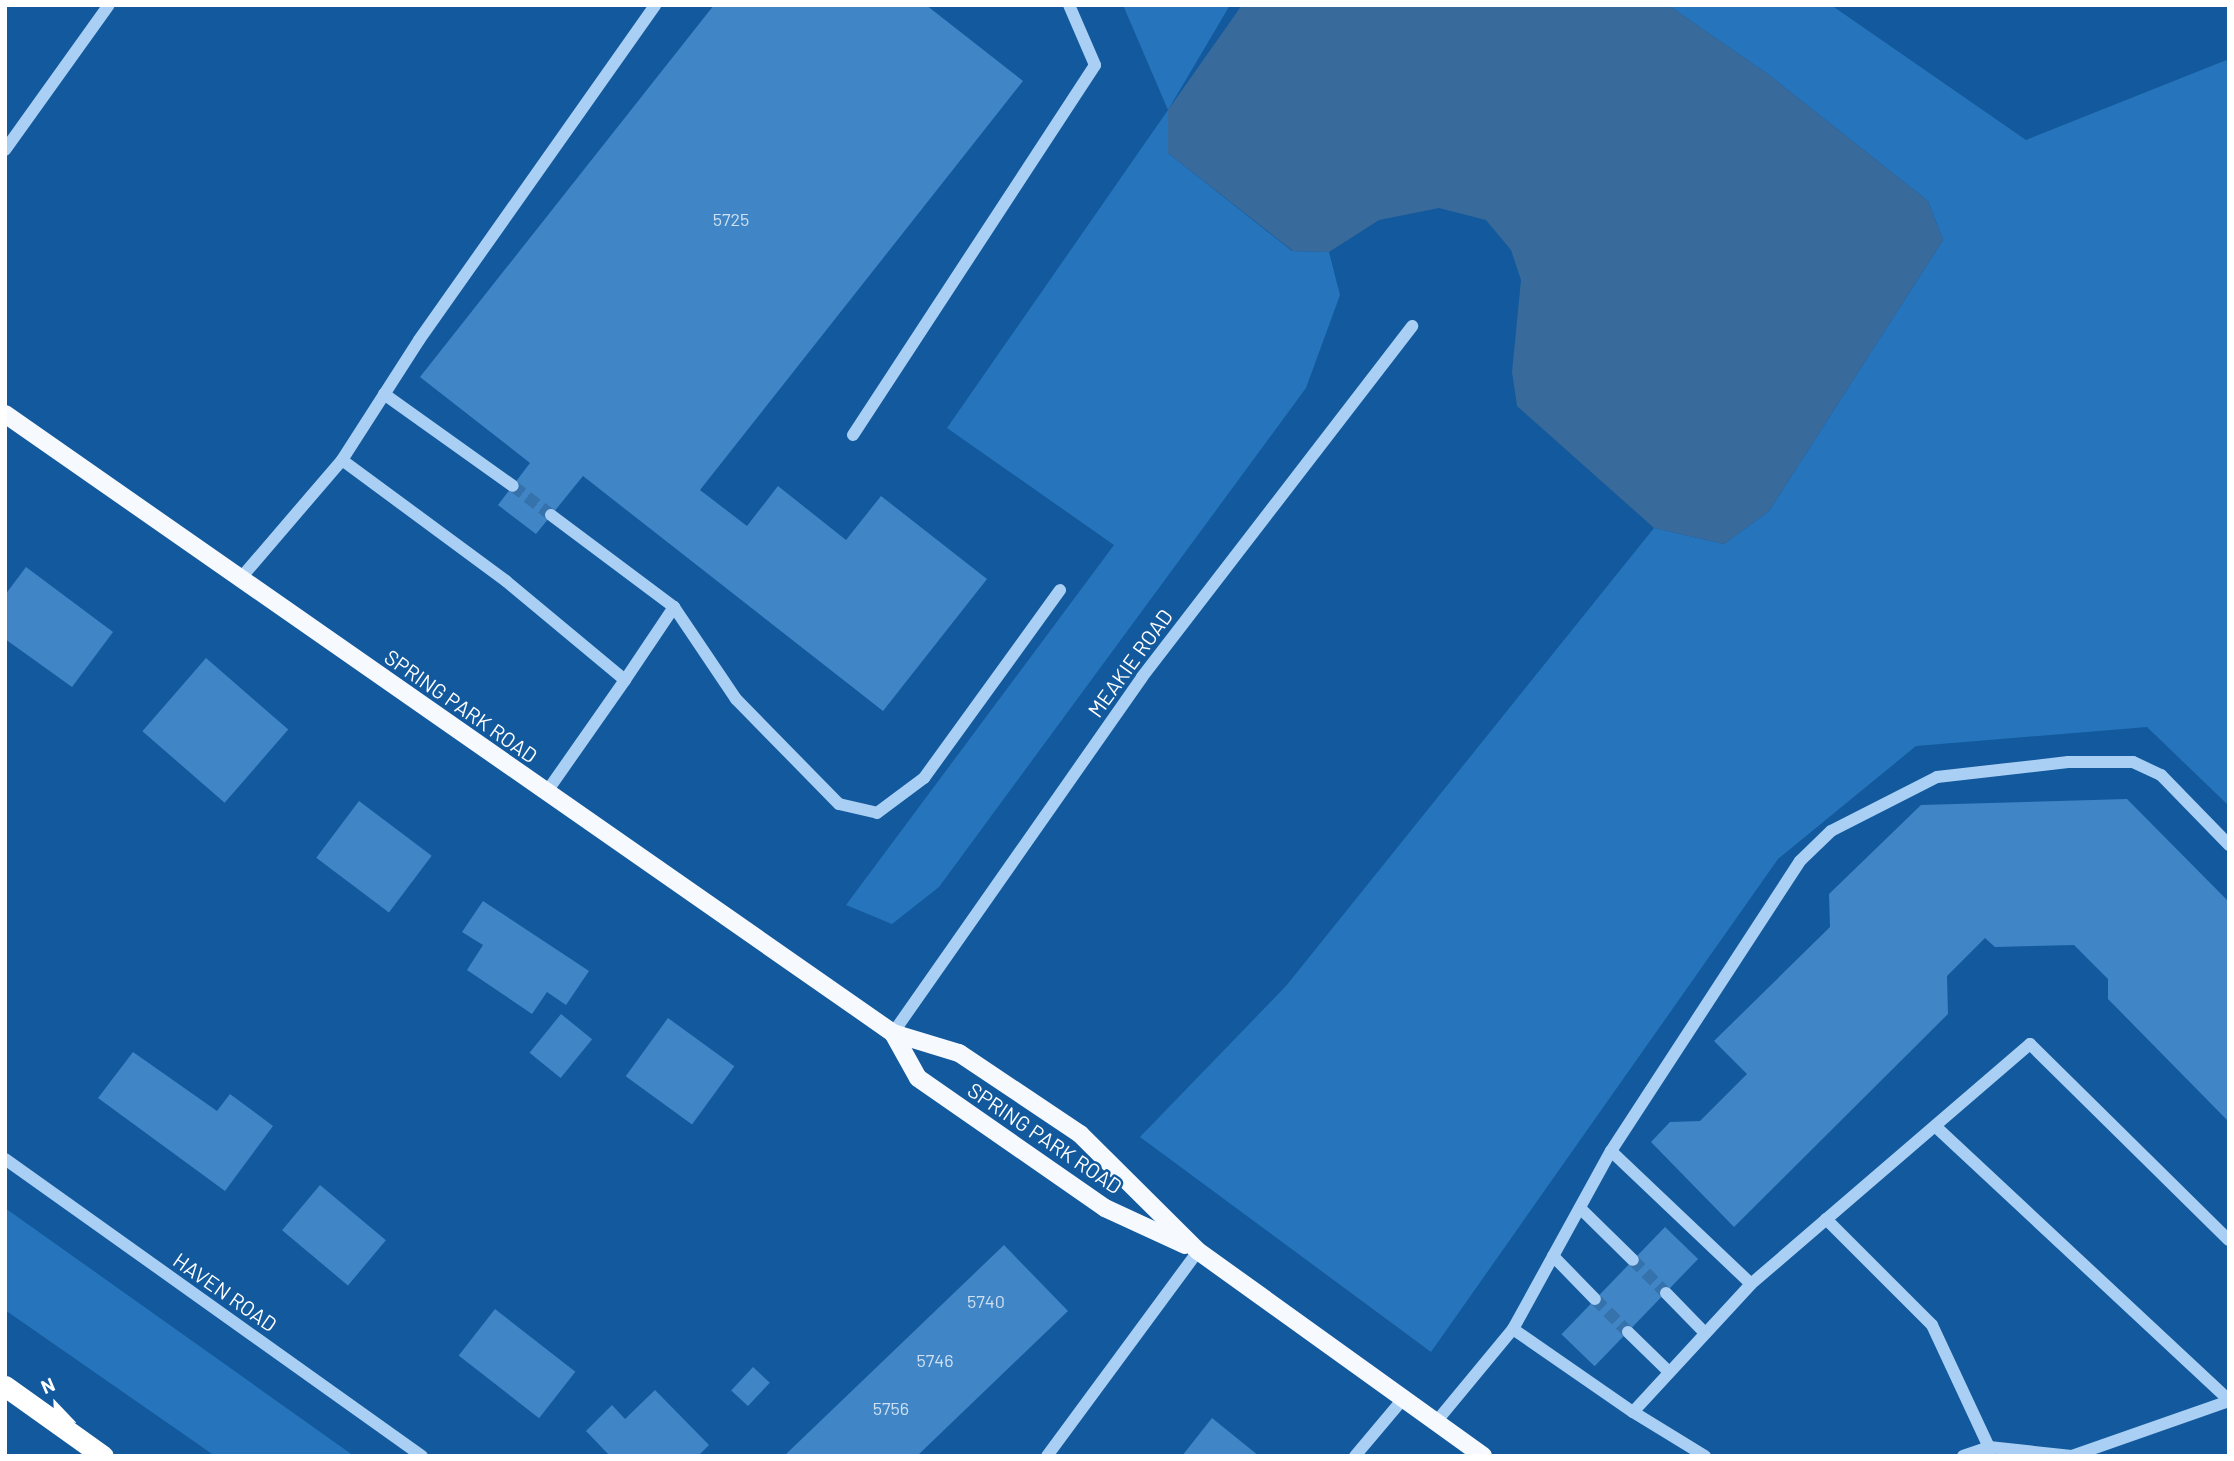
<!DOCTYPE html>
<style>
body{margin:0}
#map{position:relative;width:2234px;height:1461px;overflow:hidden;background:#13599d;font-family:Barlow,sans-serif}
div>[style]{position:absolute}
.green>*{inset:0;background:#2674bb}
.water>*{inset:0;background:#386a9b}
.building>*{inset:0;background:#4085c5;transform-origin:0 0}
.minor-tunnel>*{height:12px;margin-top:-6px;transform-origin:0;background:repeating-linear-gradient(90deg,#3672ac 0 12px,transparent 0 18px)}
.minor>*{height:12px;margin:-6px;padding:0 6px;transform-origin:6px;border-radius:6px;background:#a9d0f4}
.major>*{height:18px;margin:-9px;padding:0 9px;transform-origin:9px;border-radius:9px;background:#f6faff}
.highway>*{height:21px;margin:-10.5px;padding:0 10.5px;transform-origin:10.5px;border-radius:10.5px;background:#fff}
span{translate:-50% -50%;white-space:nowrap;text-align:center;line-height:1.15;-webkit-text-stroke:5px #13599d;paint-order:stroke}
.number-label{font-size:18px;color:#cfe0f0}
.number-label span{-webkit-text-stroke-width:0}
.street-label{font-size:21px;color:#fff}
.frame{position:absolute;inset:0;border:7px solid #fff;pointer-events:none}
.north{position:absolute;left:21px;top:1370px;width:70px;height:70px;-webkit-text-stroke:5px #13599d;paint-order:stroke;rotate:337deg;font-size:19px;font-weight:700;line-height:28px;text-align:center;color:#fff}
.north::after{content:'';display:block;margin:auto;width:24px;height:32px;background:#fff;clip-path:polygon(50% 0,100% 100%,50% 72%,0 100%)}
</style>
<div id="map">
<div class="green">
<i style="clip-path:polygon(1123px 5px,1230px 5px,1168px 110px,1168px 153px,1292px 251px,1329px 252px,1340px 295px,1306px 388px,939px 887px,892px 924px,846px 905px,1114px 545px,947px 428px,1168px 110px)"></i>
<i style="clip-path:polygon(1668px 5px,1831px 5px,2026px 140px,2229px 59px,2229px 806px,2147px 727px,1916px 746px,1778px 859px,1431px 1352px,1140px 1137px,1286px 986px,1654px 528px,1724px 544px,1769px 511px,1943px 240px,1928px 201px,1769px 75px)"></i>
<i style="clip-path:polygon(5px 1208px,29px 1225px,354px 1456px,215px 1456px,5px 1310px)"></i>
</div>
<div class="water">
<i style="clip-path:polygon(1242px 5px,1668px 5px,1769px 75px,1928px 201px,1943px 240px,1769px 511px,1724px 544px,1654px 528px,1517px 406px,1512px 372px,1521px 280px,1511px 250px,1486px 220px,1439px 208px,1379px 220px,1329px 252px,1293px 251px,1168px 153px,1168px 110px)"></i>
</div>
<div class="building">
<i style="clip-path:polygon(714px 5px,926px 5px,1023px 81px,700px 490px,747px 526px,778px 486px,846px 540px,881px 496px,987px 579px,883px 711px,583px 476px,536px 534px,498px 505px,530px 463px,420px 377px)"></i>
<i style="clip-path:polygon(26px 567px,113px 632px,72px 687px,5px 639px,5px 595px)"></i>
<i style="left:206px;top:658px;width:109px;height:97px;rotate:41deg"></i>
<i style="clip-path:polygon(2127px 799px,2229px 902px,2229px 1122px,2108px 999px,2108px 979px,2074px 945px,1995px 947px,1985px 938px,1947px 976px,1948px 1014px,1734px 1227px,1651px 1142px,1670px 1122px,1700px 1121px,1747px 1074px,1714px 1041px,1830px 927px,1829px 894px,1921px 805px)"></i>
<i style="left:359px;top:801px;width:91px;height:71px;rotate:37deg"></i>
<i style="clip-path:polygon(483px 901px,589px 971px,566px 1005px,547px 992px,532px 1014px,467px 970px,483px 945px,462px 932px)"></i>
<i style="left:561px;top:1014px;width:40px;height:50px;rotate:39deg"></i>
<i style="left:668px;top:1018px;width:82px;height:72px;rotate:36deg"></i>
<i style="clip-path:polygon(133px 1052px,217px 1111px,230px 1094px,273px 1126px,225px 1191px,98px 1098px)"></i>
<i style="left:320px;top:1185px;width:86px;height:59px;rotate:40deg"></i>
<i style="left:1665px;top:1227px;width:46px;height:149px;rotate:44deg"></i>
<i style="clip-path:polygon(1004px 1245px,1068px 1311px,917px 1456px,784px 1456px)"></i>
<i style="left:495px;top:1309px;width:102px;height:59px;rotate:38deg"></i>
<i style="left:753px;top:1367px;width:23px;height:32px;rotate:43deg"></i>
<i style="clip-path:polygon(655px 1390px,709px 1445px,698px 1456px,610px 1456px,586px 1431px,612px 1405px,625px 1419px)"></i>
<i style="clip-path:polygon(1212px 1418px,1259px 1456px,1182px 1456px)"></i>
</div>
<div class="minor-tunnel">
<i style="left:513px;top:486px;width:48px;rotate:37.3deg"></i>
<i style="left:1633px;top:1260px;width:47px;rotate:45deg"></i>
<i style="left:1595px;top:1299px;width:47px;rotate:45deg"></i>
</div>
<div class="minor">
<i style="left:5px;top:150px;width:178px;rotate:-54.4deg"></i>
<i style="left:384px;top:394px;width:158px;rotate:35.5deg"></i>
<i style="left:853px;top:435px;width:442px;rotate:-56.8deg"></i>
<i style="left:1095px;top:65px;width:65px;rotate:-113.4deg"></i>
<i style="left:342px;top:460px;width:143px;rotate:-57.3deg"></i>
<i style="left:419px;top:340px;width:410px;rotate:-54.8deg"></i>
<i style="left:551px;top:515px;width:154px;rotate:36.8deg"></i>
<i style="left:674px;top:607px;width:111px;rotate:56deg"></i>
<i style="left:736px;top:699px;width:147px;rotate:45.6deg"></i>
<i style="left:839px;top:804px;width:39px;rotate:13deg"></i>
<i style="left:877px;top:813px;width:59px;rotate:-36.7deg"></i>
<i style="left:924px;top:778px;width:232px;rotate:-54.1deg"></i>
<i style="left:240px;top:579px;width:157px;rotate:-49.4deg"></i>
<i style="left:342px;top:460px;width:204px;rotate:36.4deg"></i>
<i style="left:506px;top:581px;width:155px;rotate:39.8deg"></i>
<i style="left:625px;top:680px;width:138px;rotate:125deg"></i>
<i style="left:625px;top:680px;width:88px;rotate:-56.1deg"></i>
<i style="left:893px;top:1033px;width:434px;rotate:-55deg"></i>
<i style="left:1142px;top:677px;width:443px;rotate:-52.4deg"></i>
<i style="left:1935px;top:1126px;width:402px;rotate:43deg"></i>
<i style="left:1611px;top:1151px;width:193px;rotate:43.5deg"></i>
<i style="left:5px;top:1159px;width:512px;rotate:35.46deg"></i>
<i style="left:1580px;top:1208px;width:74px;rotate:44.5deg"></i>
<i style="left:1826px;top:1219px;width:150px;rotate:45deg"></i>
<i style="left:1932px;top:1325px;width:135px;rotate:65deg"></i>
<i style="left:1989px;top:1447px;width:83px;rotate:6.2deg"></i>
<i style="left:2072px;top:1456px;width:166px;rotate:-19.3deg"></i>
<i style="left:1553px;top:1256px;width:60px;rotate:45.7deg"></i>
<i style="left:1666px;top:1293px;width:56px;rotate:45.7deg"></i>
<i style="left:1513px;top:1329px;width:203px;rotate:-61.2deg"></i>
<i style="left:1611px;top:1151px;width:346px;rotate:-56.9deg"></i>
<i style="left:1800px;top:861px;width:43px;rotate:-44.1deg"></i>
<i style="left:1831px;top:831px;width:119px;rotate:-27deg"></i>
<i style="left:1937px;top:777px;width:132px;rotate:-6.5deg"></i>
<i style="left:2068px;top:762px;width:65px"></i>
<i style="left:2133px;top:762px;width:31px;rotate:25deg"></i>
<i style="left:2161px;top:775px;width:98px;rotate:45.8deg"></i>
<i style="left:1628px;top:1332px;width:57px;rotate:44.3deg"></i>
<i style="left:1436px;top:1422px;width:121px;rotate:-50.4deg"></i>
<i style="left:1513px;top:1329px;width:146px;rotate:34.7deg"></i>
<i style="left:1047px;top:1456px;width:255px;rotate:-53.6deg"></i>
<i style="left:1355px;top:1456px;width:75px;rotate:-49.9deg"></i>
<i style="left:1705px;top:1456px;width:84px;rotate:-148.6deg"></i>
<i style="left:1633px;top:1412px;width:174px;rotate:-47.3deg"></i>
<i style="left:1751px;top:1284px;width:368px;rotate:-40.7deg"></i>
<i style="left:2030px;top:1044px;width:279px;rotate:44.6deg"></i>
<i style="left:1963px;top:1456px;width:28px;rotate:-19deg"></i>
<i style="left:1989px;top:1447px;width:5px;rotate:79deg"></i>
</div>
<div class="major">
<i style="left:5px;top:414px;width:1082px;rotate:34.88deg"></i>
<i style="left:893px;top:1033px;width:69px;rotate:16.9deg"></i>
<i style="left:959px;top:1053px;width:146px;rotate:33.8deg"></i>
<i style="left:1080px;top:1134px;width:166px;rotate:44.8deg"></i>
<i style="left:1198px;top:1251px;width:351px;rotate:35.7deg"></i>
<i style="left:893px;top:1033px;width:51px;rotate:60.9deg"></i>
<i style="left:918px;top:1078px;width:228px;rotate:34.8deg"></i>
<i style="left:1105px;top:1208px;width:88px;rotate:24.8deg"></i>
</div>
<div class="highway">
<i style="left:5px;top:1386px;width:120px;rotate:35.5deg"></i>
</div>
<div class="number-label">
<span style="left:731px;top:219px">5725</span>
<span style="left:986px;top:1301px">5740</span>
<span style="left:935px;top:1360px">5746</span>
<span style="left:891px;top:1408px">5756</span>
</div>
<div class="street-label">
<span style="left:1130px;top:663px;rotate:-54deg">MEAKIE ROAD</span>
<span style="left:461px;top:706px;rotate:35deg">SPRING PARK ROAD</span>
<span style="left:1045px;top:1138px;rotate:34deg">SPRING PARK ROAD</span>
<span style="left:225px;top:1292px;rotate:35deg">HAVEN ROAD</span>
</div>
<div class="frame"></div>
<div class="north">N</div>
</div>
